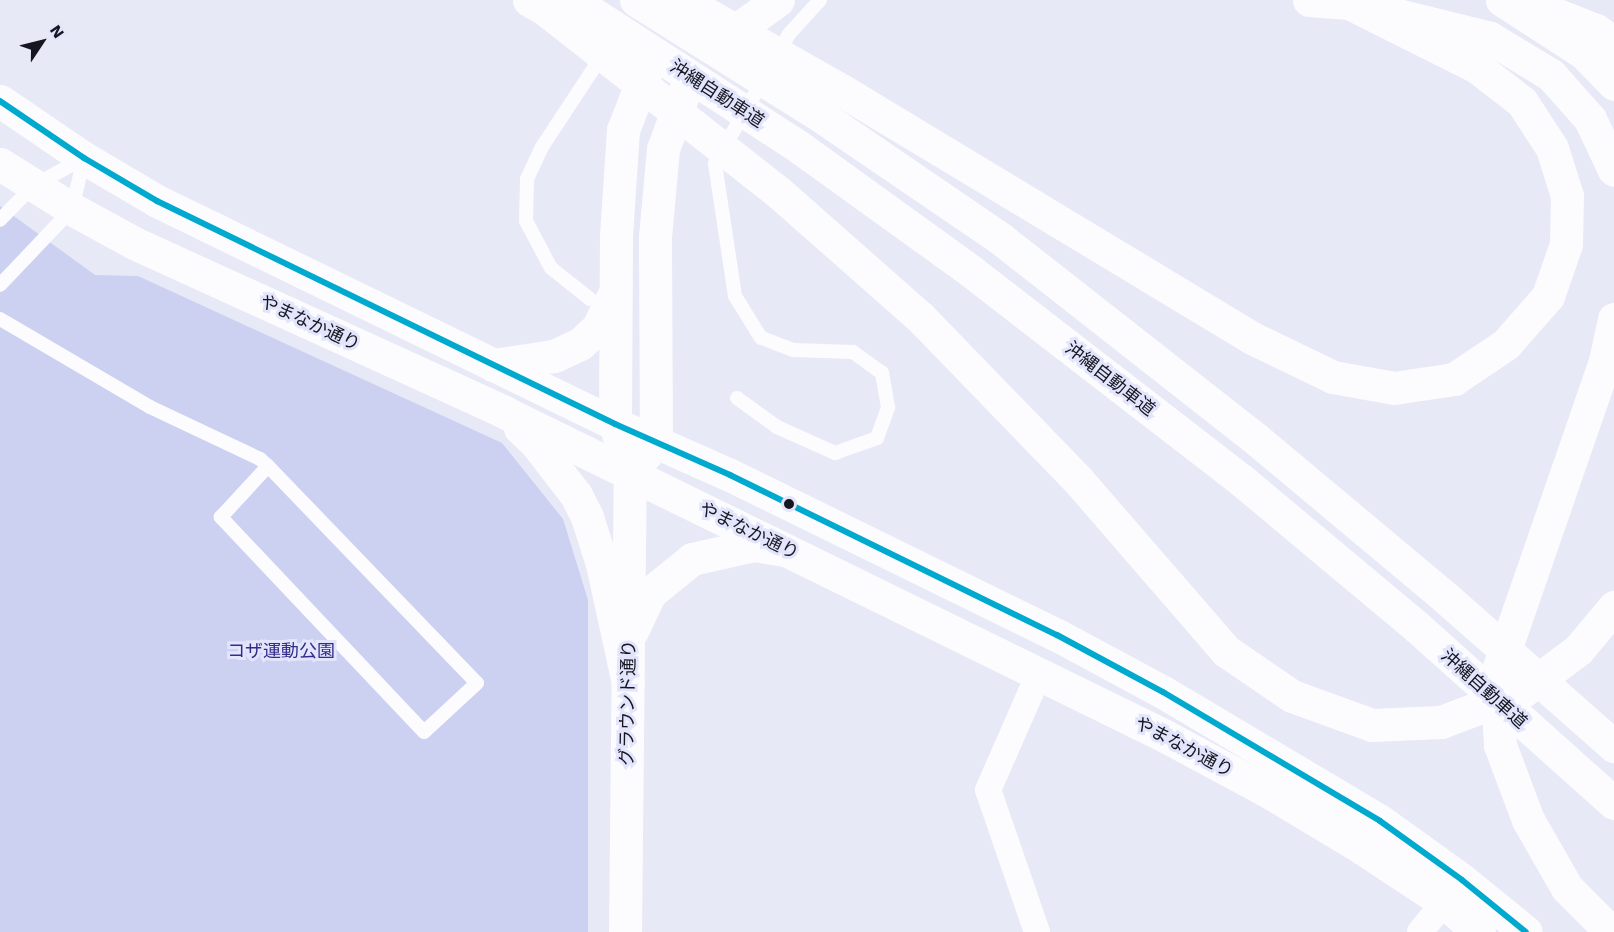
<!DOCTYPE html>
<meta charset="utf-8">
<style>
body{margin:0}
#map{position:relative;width:1614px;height:932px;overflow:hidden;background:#e8e9f6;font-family:"Work Sans","Noto Sans JP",sans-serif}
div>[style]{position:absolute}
.green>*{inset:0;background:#ccd0f1}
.service>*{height:14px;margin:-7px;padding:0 7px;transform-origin:7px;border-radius:7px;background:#fcfcfe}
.minor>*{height:26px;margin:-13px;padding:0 13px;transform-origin:13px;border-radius:13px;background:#fcfcfe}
.tertiary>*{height:33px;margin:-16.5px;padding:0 16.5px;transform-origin:16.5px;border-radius:16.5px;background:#fcfcfe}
.primary>*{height:33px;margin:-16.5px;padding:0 16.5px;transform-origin:16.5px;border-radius:16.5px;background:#fcfcfe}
.motorway>*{height:33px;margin:-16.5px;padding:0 16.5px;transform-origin:16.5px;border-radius:16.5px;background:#fcfcfe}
.bus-1>*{height:6px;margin:-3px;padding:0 3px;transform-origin:3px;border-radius:3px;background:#00a9ce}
.dots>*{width:16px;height:16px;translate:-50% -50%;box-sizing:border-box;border:3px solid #e2e5fc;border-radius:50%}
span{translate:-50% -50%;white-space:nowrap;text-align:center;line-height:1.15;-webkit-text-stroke:6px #e2e5fc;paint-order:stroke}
.street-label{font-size:18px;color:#151620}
.park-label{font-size:18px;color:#342c89}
.north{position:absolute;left:12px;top:12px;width:60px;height:60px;-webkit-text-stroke:4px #e2e5fc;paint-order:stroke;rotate:55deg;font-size:16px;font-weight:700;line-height:24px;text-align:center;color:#151620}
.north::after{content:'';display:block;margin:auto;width:21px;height:27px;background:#151620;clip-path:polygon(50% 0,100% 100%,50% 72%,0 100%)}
</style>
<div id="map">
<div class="green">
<i style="clip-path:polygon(0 206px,95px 275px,138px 276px,502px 443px,563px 519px,588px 600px,588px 932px,0 932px)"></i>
</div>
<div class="service">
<i style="left:777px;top:55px;width:24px;rotate:-60deg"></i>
<i style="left:789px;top:34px;width:46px;rotate:-47.6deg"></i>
<i style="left:0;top:220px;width:47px;rotate:-45.9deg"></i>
<i style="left:33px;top:186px;width:58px;rotate:-28.8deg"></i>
<i style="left:0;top:285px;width:105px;rotate:-46.5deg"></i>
<i style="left:72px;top:209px;width:52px;rotate:-76.8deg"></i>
<i style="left:590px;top:299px;width:50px;rotate:-141.5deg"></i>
<i style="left:551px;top:268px;width:53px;rotate:-118deg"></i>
<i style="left:526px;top:221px;width:42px;rotate:-88.6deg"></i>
<i style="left:527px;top:179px;width:35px;rotate:-65deg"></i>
<i style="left:542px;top:147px;width:111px;rotate:-56.7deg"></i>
<i style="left:0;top:319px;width:174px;rotate:30.4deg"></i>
<i style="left:150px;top:407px;width:122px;rotate:25.3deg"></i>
<i style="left:260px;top:459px;width:11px;rotate:41deg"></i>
<i style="left:268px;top:466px;width:301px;rotate:46.1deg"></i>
<i style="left:477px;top:683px;width:72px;rotate:137.2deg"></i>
<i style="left:424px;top:732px;width:296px;rotate:-133.4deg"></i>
<i style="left:221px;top:517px;width:69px;rotate:-47.3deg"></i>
<i style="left:737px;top:398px;width:49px;rotate:35.9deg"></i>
<i style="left:777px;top:427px;width:64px;rotate:24.1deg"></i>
<i style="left:835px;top:453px;width:45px;rotate:-19.7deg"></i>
<i style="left:877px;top:438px;width:33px;rotate:-70deg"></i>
<i style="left:888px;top:407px;width:35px;rotate:-100deg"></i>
<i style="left:882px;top:373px;width:36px;rotate:-144deg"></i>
<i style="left:853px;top:352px;width:60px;rotate:-178.1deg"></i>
<i style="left:793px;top:350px;width:34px;rotate:-159deg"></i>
<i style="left:761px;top:338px;width:49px;rotate:-121.8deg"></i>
<i style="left:735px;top:296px;width:134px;rotate:-98.6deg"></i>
<i style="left:715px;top:163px;width:96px;rotate:-60deg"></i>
</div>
<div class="minor">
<i style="left:1037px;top:932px;width:150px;rotate:-109deg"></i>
<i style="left:988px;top:790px;width:127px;rotate:-66.3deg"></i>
<i style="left:1420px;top:932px;width:38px;rotate:-51deg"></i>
</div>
<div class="tertiary">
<i style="left:632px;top:631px;width:42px;rotate:-64.7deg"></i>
<i style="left:650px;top:593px;width:54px;rotate:-39deg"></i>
<i style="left:692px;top:559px;width:64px;rotate:-12.7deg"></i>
<i style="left:754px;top:545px;width:31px;rotate:9deg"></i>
<i style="left:625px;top:932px;width:459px;rotate:-89.4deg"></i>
</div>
<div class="primary">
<i style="left:0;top:101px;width:102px;rotate:34.2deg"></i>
<i style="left:84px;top:158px;width:85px;rotate:30.5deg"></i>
<i style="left:157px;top:201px;width:509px;rotate:25.96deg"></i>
<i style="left:615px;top:424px;width:126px;rotate:23.9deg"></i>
<i style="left:730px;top:475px;width:364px;rotate:26.1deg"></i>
<i style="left:1057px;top:635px;width:120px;rotate:28.3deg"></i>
<i style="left:1163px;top:692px;width:252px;rotate:30.7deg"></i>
<i style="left:1380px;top:821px;width:101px;rotate:35.7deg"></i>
<i style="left:1462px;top:880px;width:82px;rotate:39.1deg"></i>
<i style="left:0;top:164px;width:85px;rotate:32deg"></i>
<i style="left:72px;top:209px;width:71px;rotate:28.7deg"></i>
<i style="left:134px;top:243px;width:407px;rotate:24.5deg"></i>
<i style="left:504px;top:412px;width:736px;rotate:26.11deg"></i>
<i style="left:1165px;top:736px;width:112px;rotate:28.2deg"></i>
<i style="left:1264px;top:789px;width:114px;rotate:31deg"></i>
<i style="left:1362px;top:848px;width:98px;rotate:33.4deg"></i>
<i style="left:1444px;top:902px;width:46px;rotate:40.6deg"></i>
<i style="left:520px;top:428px;width:21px;rotate:43deg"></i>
<i style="left:535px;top:442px;width:67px;rotate:52.3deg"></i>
<i style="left:576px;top:495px;width:25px;rotate:63deg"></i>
<i style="left:587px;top:517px;width:49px;rotate:72.3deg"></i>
<i style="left:602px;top:564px;width:122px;rotate:77.7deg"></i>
</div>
<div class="motorway">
<i style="left:529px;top:0;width:20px;rotate:30deg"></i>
<i style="left:546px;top:10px;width:293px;rotate:38.1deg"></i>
<i style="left:777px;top:191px;width:191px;rotate:41.4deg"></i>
<i style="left:920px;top:317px;width:227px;rotate:45.9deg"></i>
<i style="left:1078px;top:480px;width:226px;rotate:49.1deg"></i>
<i style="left:1226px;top:651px;width:80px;rotate:34.3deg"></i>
<i style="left:1292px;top:696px;width:85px;rotate:19.9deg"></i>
<i style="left:1372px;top:725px;width:69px;rotate:-2.5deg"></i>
<i style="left:1441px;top:722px;width:88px;rotate:-20.7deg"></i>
<i style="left:1523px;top:691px;width:69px;rotate:-36.7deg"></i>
<i style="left:1578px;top:650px;width:56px;rotate:-50.1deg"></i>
<i style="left:572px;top:0;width:270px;rotate:32.9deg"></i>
<i style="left:799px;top:147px;width:213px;rotate:35.8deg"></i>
<i style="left:972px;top:272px;width:339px;rotate:37.7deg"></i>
<i style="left:1240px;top:479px;width:231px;rotate:39.9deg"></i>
<i style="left:1417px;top:627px;width:264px;rotate:41.8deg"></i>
<i style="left:636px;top:0;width:218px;rotate:32.1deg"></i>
<i style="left:821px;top:116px;width:218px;rotate:34.3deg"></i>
<i style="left:1001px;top:239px;width:324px;rotate:38.1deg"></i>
<i style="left:1256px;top:439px;width:248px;rotate:39.9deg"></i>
<i style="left:1446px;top:598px;width:224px;rotate:41.4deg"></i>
<i style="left:682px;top:0;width:183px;rotate:29.5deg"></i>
<i style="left:841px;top:90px;width:480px;rotate:31.1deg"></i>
<i style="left:1252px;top:338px;width:90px;rotate:25.7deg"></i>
<i style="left:1333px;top:377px;width:62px;rotate:10.2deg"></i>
<i style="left:1394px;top:388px;width:61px;rotate:-8.5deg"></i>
<i style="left:1454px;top:379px;width:63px;rotate:-33.9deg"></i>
<i style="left:1506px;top:344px;width:64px;rotate:-48.8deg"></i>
<i style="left:1548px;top:296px;width:55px;rotate:-70.9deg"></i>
<i style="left:1566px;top:244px;width:48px;rotate:-88.8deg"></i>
<i style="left:1567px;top:196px;width:50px;rotate:-107.4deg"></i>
<i style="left:1552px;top:148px;width:55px;rotate:-123.1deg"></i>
<i style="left:1522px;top:102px;width:57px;rotate:-142.1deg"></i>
<i style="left:1477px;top:67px;width:143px;rotate:-153.4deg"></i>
<i style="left:1309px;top:0;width:40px;rotate:4.3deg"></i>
<i style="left:1349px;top:3px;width:145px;rotate:13.9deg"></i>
<i style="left:1490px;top:38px;width:71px;rotate:31.2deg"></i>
<i style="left:1551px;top:75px;width:59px;rotate:48.4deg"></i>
<i style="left:1590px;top:119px;width:56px;rotate:64.8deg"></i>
<i style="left:1502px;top:0;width:98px;rotate:32.9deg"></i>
<i style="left:1584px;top:53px;width:43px;rotate:45.9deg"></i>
<i style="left:1542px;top:9px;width:58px;rotate:21.3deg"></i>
<i style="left:1596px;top:30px;width:22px;rotate:36deg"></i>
<i style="left:721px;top:41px;width:70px;rotate:-35.7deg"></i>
<i style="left:493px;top:365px;width:62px;rotate:-8.4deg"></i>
<i style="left:554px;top:356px;width:29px;rotate:-25deg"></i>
<i style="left:580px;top:344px;width:25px;rotate:-43deg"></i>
<i style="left:598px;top:327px;width:37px;rotate:-64deg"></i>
<i style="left:630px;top:473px;width:40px;rotate:-50deg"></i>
<i style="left:656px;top:442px;width:205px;rotate:-90.3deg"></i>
<i style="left:655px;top:237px;width:88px;rotate:-84.8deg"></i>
<i style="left:663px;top:149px;width:61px;rotate:-69.8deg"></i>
<i style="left:630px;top:473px;width:51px;rotate:-107deg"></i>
<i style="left:615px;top:424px;width:189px;rotate:-89.7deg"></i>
<i style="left:616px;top:235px;width:105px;rotate:-86.2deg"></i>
<i style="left:623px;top:130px;width:69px;rotate:-68.7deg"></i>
<i style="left:1611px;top:932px;width:62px;rotate:-135deg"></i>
<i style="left:1567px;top:888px;width:78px;rotate:-119.8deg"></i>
<i style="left:1528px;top:820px;width:80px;rotate:-110.5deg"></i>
<i style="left:1500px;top:745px;width:69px;rotate:-93.3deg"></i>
<i style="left:1496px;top:676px;width:333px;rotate:-70.9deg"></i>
<i style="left:1605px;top:361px;width:43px;rotate:-77.9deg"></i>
</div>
<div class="bus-1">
<i style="left:0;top:101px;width:102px;rotate:34.2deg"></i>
<i style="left:84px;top:158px;width:85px;rotate:30.5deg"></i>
<i style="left:157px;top:201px;width:509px;rotate:25.96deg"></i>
<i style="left:615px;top:424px;width:126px;rotate:23.9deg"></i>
<i style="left:730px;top:475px;width:364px;rotate:26.1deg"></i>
<i style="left:1057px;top:635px;width:120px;rotate:28.3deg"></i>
<i style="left:1163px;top:692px;width:252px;rotate:30.7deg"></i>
<i style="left:1380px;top:821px;width:101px;rotate:35.7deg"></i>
<i style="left:1462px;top:880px;width:82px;rotate:39.1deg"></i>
</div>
<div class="dots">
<i style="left:789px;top:504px;background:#151620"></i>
</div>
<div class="street-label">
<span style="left:717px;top:94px;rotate:33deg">沖縄自動車道</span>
<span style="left:310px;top:323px;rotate:25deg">やまなか通り</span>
<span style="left:1110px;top:379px;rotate:38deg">沖縄自動車道</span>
<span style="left:749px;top:531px;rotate:26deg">やまなか通り</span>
<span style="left:1484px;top:689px;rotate:42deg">沖縄自動車道</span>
<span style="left:628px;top:703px;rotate:-89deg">グラウンド通り</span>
<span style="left:1184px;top:747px;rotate:28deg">やまなか通り</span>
</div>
<div class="park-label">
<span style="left:281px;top:651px">コザ運動公園</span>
</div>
<div class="north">N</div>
</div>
